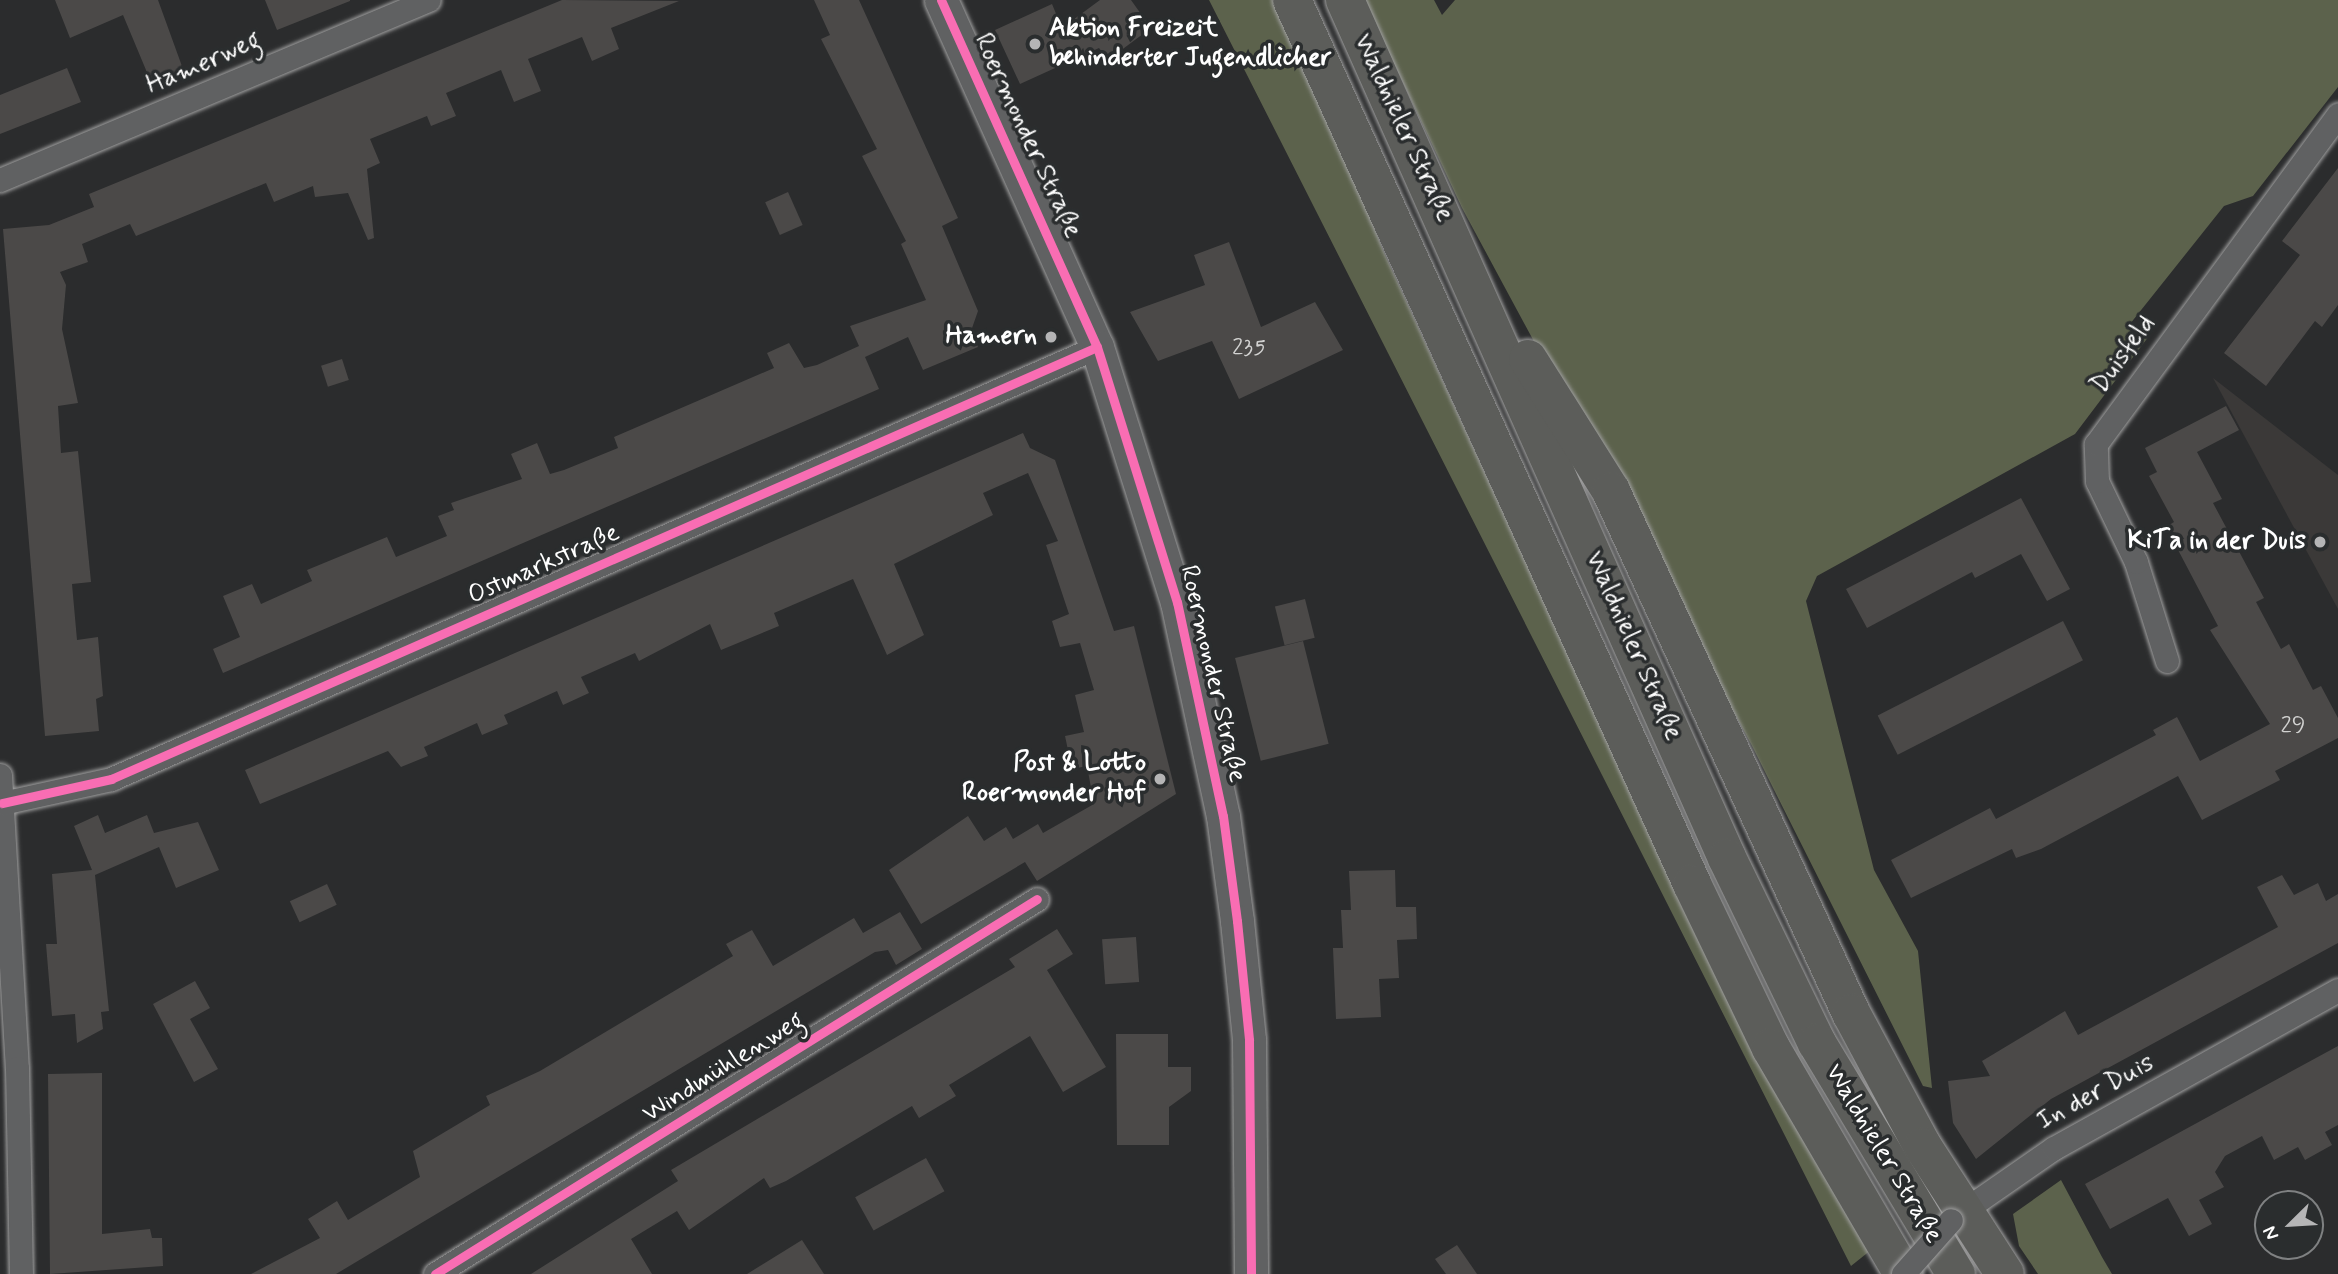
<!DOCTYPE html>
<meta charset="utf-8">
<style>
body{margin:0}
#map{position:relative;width:2338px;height:1274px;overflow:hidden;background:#2b2c2d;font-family:Mynerve,sans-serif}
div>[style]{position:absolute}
.built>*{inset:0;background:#3b3938}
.green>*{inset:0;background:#5c624c}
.building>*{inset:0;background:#4b4948;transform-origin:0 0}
.roads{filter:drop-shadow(0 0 2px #a0a0a0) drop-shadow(0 0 2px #a0a0a0)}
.minor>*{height:23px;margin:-11.5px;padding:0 11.5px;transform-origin:11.5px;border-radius:11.5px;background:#606162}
.secondary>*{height:33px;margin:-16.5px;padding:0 16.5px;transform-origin:16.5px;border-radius:16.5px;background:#606162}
.trunk>*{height:38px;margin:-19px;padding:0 19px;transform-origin:19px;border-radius:19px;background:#5c5d5a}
.bridges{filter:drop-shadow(0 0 2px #a0a0a0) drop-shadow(0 0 2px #a0a0a0)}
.minor-bridge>*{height:23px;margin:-11.5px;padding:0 11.5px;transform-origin:11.5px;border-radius:11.5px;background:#606162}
.cycleway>*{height:9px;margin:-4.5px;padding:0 4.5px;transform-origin:4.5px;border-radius:4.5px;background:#f96db3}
.dots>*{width:19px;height:19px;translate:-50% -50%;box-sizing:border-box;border:4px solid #2a2d2e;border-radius:50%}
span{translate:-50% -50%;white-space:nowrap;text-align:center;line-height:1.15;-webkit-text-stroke:7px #2a2d2e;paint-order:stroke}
.number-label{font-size:23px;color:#d2d2d1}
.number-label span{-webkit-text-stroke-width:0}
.poi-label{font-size:26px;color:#fff;font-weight:700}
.left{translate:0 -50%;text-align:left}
.right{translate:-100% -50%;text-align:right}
.street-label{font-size:26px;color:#fff}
.north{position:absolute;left:2254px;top:1190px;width:70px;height:70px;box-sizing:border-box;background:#2a2d2e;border:2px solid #7f8182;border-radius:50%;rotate:246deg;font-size:19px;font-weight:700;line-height:28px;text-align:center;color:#fff}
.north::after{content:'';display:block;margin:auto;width:24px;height:32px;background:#b5b5b6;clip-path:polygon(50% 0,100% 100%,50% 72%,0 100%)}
</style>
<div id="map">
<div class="built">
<i style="clip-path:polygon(2213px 378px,2338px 475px,2338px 609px)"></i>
</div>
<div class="green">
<i style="clip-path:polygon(1209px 0,1282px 0,1385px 255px,1566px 650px,1871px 1250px,1851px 1266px)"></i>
<i style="clip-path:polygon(1364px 0,1434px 0,1442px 15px,1455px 0,2338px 0,2338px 87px,2253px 196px,2224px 206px,2130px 324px,2149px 336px,2075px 434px,1817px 576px,1806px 601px,1874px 870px,1918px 951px,1932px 1088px,1923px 1086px,1751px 744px,1462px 208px)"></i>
<i style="clip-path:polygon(2061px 1180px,2102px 1257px,2112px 1274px,2038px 1274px,2019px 1246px,2013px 1214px)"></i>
</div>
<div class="building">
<i style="clip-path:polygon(55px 0,158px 0,183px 69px,151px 82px,123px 15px,70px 38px)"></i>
<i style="clip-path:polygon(265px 0,350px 0,350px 1px,277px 30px)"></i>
<i style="clip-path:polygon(562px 0,679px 1px,611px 28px,619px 49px,592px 61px,582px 37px,528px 59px,541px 91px,514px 102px,501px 70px,446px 93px,456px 116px,431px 126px,427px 116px,370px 139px,380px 163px,367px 169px,374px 238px,368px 240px,348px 193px,315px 197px,313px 186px,274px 202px,266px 183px,136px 236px,130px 224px,82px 244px,88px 262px,60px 272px,66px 285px,62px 329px,78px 403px,58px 406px,61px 453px,78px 451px,91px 582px,72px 584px,77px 640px,98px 637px,103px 696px,96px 699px,99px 731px,45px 736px,3px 229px,49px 225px,94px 207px,89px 194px)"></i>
<i style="clip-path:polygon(814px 0,859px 0,958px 218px,942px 226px,978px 311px,971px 331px,978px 347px,923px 370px,908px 337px,865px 357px,879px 389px,223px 673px,213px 649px,240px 637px,223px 596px,252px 584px,261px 604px,312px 581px,307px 570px,387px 537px,396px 557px,447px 536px,438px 516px,454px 510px,451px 503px,522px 479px,511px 454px,537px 443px,550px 474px,564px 470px,618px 448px,614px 437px,774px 368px,767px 353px,789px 343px,804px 368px,817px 365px,859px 346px,850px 326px,926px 300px,901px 244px,906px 241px,862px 156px,877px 149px,821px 39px,830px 35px)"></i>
<i style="clip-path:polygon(1100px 0,1131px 0,1151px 28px,1108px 60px,1099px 48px,1020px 84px,995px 30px,1052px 4px,1062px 28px)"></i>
<i style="clip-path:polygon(67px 68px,81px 102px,0 134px,0 95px)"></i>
<i style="clip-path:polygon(2338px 168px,2338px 305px,2322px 327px,2315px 321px,2266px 386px,2224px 353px,2300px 255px,2282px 241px)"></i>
<i style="left:788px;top:192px;width:36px;height:25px;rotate:66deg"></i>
<i style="clip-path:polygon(1229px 242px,1261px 327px,1315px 302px,1343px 350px,1239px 399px,1212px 341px,1158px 361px,1130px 312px,1205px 285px,1194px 255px)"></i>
<i style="left:342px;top:359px;width:22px;height:22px;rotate:72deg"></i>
<i style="clip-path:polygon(2226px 406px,2239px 430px,2197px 452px,2222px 499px,2213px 503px,2264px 598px,2256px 602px,2281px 649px,2289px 644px,2313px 690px,2321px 686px,2338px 718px,2338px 738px,2275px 771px,2280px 780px,2202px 820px,2178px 776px,2041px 849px,2016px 858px,2012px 849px,1911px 898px,1891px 860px,1990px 808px,1996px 819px,2156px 735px,2153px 730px,2177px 717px,2200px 761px,2270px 724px,2210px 630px,2218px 626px,2166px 527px,2174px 522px,2149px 476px,2157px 472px,2145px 448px)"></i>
<i style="clip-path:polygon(1023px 433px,1030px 448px,1055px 460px,1114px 631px,1134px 626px,1176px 794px,1037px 881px,1025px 862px,921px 924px,889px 870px,968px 816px,984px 841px,1006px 827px,1013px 839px,1038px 824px,1043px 833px,1094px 804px,1087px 766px,1072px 769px,1065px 736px,1084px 732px,1075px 695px,1094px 690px,1080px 643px,1060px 647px,1052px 621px,1069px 614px,1046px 545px,1058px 541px,1028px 473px,983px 493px,993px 515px,894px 564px,924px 635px,887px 655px,853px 579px,774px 613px,779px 626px,721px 650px,710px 624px,639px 661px,635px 653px,581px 677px,589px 693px,563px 705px,557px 691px,504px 715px,508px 724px,482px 735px,477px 723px,424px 747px,428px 756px,401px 767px,388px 751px,260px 804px,245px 770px)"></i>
<i style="clip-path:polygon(2021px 498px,2070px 589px,2047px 601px,2021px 554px,1975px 578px,1972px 572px,1867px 628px,1846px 589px)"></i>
<i style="left:1305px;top:599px;width:40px;height:31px;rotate:76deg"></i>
<i style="left:2063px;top:621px;width:44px;height:208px;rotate:63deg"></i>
<i style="left:1303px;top:641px;width:106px;height:70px;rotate:76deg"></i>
<i style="clip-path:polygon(98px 815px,105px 833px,147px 815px,154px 833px,198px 822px,219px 870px,176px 888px,159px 847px,95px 875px,109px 1011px,101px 1012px,103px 1029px,77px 1043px,75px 1014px,52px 1016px,46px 944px,57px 944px,52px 874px,92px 870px,74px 826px)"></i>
<i style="clip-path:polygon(1395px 870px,1396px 907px,1416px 907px,1417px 939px,1397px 940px,1399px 978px,1379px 979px,1381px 1017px,1336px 1019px,1333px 948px,1343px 948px,1341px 910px,1351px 910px,1349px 871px)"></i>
<i style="clip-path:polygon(2282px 875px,2294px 895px,2318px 883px,2326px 901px,2338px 894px,2338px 943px,2051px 1099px,1976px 1159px,1953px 1123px,1948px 1081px,1990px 1076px,1982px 1061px,2065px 1011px,2078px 1035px,2278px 927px,2257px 887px)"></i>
<i style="left:327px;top:884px;width:23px;height:41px;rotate:65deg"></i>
<i style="clip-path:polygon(900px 912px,922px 949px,896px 965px,888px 950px,875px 952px,336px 1274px,251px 1274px,320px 1238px,308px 1219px,337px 1201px,348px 1220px,420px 1177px,413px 1151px,490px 1105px,486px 1096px,540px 1071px,733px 956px,726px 944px,752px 930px,773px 966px,854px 918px,863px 933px)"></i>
<i style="clip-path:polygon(1057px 929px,1073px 954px,1047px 970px,1106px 1067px,1063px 1092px,1030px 1036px,949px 1085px,956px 1096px,919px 1118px,912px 1106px,786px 1181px,770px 1188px,764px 1178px,689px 1230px,677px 1211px,631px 1239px,652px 1274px,531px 1274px,678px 1181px,671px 1170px,1015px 967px,1009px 959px)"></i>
<i style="left:1136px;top:937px;width:45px;height:34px;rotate:86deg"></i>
<i style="clip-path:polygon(195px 981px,210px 1008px,190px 1019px,218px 1069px,194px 1082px,153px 1004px)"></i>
<i style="clip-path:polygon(1116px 1034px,1168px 1034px,1168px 1067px,1191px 1067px,1191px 1091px,1169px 1107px,1169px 1145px,1117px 1145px)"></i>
<i style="clip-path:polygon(2338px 1046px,2338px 1125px,2325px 1132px,2332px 1145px,2305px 1160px,2298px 1147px,2274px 1160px,2262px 1136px,2225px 1156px,2215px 1172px,2224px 1187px,2199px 1200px,2212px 1224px,2189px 1236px,2168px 1198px,2110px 1229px,2085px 1184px)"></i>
<i style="clip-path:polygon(102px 1073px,102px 1234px,150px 1229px,152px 1238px,162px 1238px,163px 1266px,50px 1274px,48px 1074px)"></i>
<i style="left:926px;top:1158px;width:38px;height:81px;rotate:61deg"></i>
<i style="clip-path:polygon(802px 1240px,824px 1274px,747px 1274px)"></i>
<i style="clip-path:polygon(1457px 1245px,1477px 1274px,1446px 1274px,1435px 1259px)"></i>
</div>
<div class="roads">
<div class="minor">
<i style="left:0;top:180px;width:465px;rotate:-22.8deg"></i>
<i style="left:2167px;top:661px;width:104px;rotate:-107.4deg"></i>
<i style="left:2136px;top:562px;width:90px;rotate:-115.7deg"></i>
<i style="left:2097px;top:481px;width:37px;rotate:-92deg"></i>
<i style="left:2096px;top:444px;width:409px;rotate:-53.7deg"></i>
<i style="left:0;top:775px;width:293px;rotate:86.7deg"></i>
<i style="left:17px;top:1068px;width:206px;rotate:88.9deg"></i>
<i style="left:2px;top:803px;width:112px;rotate:-12.4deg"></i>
<i style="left:111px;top:779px;width:1076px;rotate:-23.66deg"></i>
<i style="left:1956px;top:1216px;width:119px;rotate:-34.8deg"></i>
<i style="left:2054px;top:1148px;width:325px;rotate:-29.1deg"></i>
<i style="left:435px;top:1274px;width:709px;rotate:-31.92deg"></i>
</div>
<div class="secondary">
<i style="left:941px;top:0;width:380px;rotate:65.8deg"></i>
<i style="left:1097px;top:347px;width:267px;rotate:72.6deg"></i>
<i style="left:1177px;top:602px;width:219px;rotate:77.9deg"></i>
<i style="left:1223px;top:816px;width:106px;rotate:82.4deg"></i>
<i style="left:1237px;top:921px;width:120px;rotate:84.2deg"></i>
<i style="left:1249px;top:1040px;width:234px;rotate:89.5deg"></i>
</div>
<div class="trunk">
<i style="left:1292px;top:0;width:970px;rotate:65.65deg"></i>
<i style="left:1692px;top:884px;width:182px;rotate:64.3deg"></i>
<i style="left:1771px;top:1048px;width:262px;rotate:59.7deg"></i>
<i style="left:1345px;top:0;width:939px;rotate:66deg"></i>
<i style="left:1727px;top:858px;width:206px;rotate:64.1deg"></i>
<i style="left:1817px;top:1043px;width:270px;rotate:59deg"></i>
<i style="left:1528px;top:359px;width:156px;rotate:57.8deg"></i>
<i style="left:1611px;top:491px;width:575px;rotate:65.31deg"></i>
<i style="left:1851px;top:1013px;width:152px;rotate:61.8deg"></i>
<i style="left:1923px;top:1147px;width:151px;rotate:57.2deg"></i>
</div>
</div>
<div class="bridges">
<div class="minor-bridge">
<i style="left:1903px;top:1274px;width:72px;rotate:-48.4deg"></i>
</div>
</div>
<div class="cycleway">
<i style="left:941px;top:0;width:380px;rotate:65.8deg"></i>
<i style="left:1097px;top:347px;width:267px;rotate:72.6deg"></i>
<i style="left:1177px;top:602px;width:219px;rotate:77.9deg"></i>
<i style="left:1223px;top:816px;width:106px;rotate:82.4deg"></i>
<i style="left:1237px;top:921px;width:120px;rotate:84.2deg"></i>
<i style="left:1249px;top:1040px;width:234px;rotate:89.5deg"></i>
<i style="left:2px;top:803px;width:112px;rotate:-12.4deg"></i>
<i style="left:111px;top:779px;width:1076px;rotate:-23.66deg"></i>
<i style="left:435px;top:1274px;width:709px;rotate:-31.92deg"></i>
</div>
<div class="dots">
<i style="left:1035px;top:44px;background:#b5b5b6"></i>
<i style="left:1051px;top:337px;background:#b5b5b6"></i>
<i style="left:2320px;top:542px;background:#b5b5b6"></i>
<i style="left:1160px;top:779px;background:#b5b5b6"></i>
</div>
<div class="number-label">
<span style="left:1249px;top:348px">235</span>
<span style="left:2293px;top:726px">29</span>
</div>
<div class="poi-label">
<span class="left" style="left:1049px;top:44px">Aktion Freizeit<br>behinderter Jugendlicher</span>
<span class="right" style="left:1037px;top:337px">Hamern</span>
<span class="right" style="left:2306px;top:542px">KiTa in der Duis</span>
<span class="right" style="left:1146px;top:779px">Post &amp; Lotto<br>Roermonder Hof</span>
</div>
<div class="street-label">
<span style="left:204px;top:64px;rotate:-23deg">Hamerweg</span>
<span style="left:1403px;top:128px;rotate:65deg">Waldnieler Straße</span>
<span style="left:1027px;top:136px;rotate:65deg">Roermonder Straße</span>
<span style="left:2124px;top:355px;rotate:-54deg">Duisfeld</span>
<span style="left:544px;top:565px;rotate:-24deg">Ostmarkstraße</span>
<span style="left:1633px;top:646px;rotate:66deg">Waldnieler Straße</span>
<span style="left:1212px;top:674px;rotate:77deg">Roermonder Straße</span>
<span style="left:724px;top:1068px;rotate:-32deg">Windmühlenweg</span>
<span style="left:2096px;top:1093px;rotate:-29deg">In der Duis</span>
<span style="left:1883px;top:1154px;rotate:59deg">Waldnieler Straße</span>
</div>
<div class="north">N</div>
</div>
